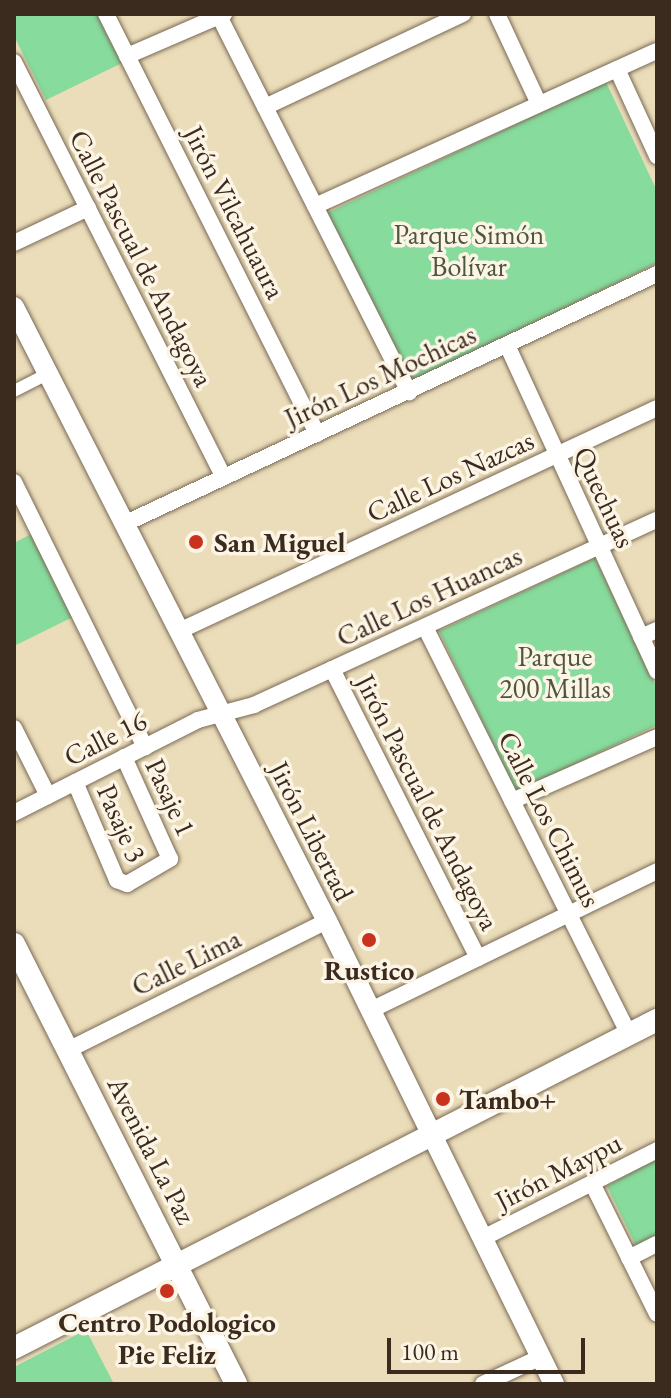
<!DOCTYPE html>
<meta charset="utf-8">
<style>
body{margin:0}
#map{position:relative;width:671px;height:1398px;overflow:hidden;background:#ebddba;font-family:"EB Garamond",serif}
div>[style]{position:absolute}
.green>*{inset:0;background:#87db9d}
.roads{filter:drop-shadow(0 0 2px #796955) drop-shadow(0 0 2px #796955)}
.pedestrian>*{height:12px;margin:-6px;padding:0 6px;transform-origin:6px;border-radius:6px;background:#fff}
.minor>*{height:16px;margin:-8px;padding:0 8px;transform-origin:8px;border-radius:8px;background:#fff}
.tertiary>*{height:20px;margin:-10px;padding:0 10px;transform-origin:10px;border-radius:10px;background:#fff}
.secondary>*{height:22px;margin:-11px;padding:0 11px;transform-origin:11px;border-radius:11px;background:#fff}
.dots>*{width:22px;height:22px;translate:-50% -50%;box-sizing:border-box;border:4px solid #fcf5e5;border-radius:50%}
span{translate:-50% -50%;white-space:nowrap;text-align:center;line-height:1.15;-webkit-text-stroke:7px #fcf5e5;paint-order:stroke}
.street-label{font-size:28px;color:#3b2a1e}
.park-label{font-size:28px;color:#4e563e}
.poi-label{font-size:28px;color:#3b2a1e;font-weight:700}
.left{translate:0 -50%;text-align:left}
.frame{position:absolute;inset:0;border:16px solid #3b2a1e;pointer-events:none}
.scale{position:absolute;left:387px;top:1338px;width:198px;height:36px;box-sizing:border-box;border:4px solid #3b2a1e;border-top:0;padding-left:10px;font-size:24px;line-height:28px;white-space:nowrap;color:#3b2a1e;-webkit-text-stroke:6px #fcf5e5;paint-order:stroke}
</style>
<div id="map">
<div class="green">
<i style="clip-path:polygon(14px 14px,100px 14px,124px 62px,46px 100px,14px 36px)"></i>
<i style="clip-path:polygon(606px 82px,657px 191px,657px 263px,413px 382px,327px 213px)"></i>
<i style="clip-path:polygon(35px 532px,75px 616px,14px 646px,14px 543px)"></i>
<i style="clip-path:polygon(595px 558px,657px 688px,657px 725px,516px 792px,439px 631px)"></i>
<i style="clip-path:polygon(657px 1158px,657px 1238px,637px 1248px,607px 1186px)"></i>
<i style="clip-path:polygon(86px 1330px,114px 1384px,14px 1384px,14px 1367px)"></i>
</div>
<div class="roads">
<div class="pedestrian">
<i style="left:14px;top:391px;width:38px;rotate:-27deg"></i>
</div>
<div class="minor">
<i style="left:106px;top:14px;width:470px;rotate:63.3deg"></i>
<i style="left:218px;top:14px;width:424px;rotate:63.2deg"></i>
<i style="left:497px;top:14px;width:99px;rotate:65deg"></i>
<i style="left:127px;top:56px;width:106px;rotate:-23.4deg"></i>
<i style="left:14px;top:62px;width:465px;rotate:63.2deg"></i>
<i style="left:617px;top:69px;width:96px;rotate:65.3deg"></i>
<i style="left:265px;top:107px;width:219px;rotate:-25.2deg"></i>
<i style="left:315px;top:206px;width:375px;rotate:-24.4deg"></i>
<i style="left:14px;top:243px;width:82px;rotate:-25.3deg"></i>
<i style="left:507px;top:345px;width:359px;rotate:65.3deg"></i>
<i style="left:14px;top:482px;width:296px;rotate:63.7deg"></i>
<i style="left:124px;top:524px;width:589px;rotate:-25.13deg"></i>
<i style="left:425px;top:627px;width:455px;rotate:63.4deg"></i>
<i style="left:179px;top:631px;width:527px;rotate:-25.01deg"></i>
<i style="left:641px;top:637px;width:17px;rotate:-24deg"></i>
<i style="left:332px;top:669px;width:324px;rotate:63.2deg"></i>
<i style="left:14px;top:728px;width:76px;rotate:63.4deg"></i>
<i style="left:75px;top:782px;width:107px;rotate:66.8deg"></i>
<i style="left:117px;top:880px;width:11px;rotate:22deg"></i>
<i style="left:127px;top:884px;width:50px;rotate:-30.2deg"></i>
<i style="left:170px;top:859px;width:112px;rotate:-114.3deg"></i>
<i style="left:512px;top:801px;width:158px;rotate:-23.8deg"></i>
<i style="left:14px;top:813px;width:206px;rotate:-26.8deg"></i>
<i style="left:198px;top:720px;width:58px;rotate:-15deg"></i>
<i style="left:254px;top:705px;width:443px;rotate:-24.7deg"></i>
<i style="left:371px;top:1010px;width:318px;rotate:-25.9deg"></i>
<i style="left:68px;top:1050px;width:289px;rotate:-26.5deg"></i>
<i style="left:592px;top:1183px;width:146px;rotate:63.6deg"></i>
<i style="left:483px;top:1238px;width:195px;rotate:-26.8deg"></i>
<i style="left:629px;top:1258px;width:31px;rotate:-27deg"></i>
<i style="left:483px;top:1384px;width:64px;rotate:-25deg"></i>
</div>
<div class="tertiary">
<i style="left:14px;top:307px;width:689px;rotate:62.99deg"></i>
<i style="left:327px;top:921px;width:516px;rotate:63.88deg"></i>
</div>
<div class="secondary">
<i style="left:14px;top:944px;width:493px;rotate:63.2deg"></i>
<i style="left:14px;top:1348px;width:722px;rotate:-27.03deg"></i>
</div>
</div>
<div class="dots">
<i style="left:196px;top:542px;background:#c8321e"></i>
<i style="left:369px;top:940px;background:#c8321e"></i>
<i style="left:443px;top:1099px;background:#c8321e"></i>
<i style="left:167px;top:1291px;background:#c8321e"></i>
</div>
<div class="street-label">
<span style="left:235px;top:212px;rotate:63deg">Jirón Vilcahuaura</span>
<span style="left:142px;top:258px;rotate:63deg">Calle Pascual de Andagoya</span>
<span style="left:380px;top:376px;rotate:-25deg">Jirón Los Mochicas</span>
<span style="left:450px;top:476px;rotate:-25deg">Calle Los Nazcas</span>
<span style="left:605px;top:497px;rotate:65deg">Quechuas</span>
<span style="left:429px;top:596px;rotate:-25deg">Calle Los Huancas</span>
<span style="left:105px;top:738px;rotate:-27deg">Calle 16</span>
<span style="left:171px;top:797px;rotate:65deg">Pasaje 1</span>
<span style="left:428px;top:802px;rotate:63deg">Jirón Pascual de Andagoya</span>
<span style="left:550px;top:819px;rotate:63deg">Calle Los Chimus</span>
<span style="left:122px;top:823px;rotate:66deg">Pasaje 3</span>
<span style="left:312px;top:831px;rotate:63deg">Jirón Libertad</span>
<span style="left:186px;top:962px;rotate:-26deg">Calle Lima</span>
<span style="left:152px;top:1150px;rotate:63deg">Avenida La Paz</span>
<span style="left:558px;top:1171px;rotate:-27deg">Jirón Maypu</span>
</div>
<div class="park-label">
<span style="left:469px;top:250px">Parque Simón<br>Bolívar</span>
<span style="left:555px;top:672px">Parque<br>200 Millas</span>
</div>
<div class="poi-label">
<span class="left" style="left:214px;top:542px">San Miguel</span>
<span style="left:369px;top:970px">Rustico</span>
<span class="left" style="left:459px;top:1099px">Tambo+</span>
<span style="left:167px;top:1338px">Centro Podologico<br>Pie Feliz</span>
</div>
<div class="frame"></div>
<div class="scale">100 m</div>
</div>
